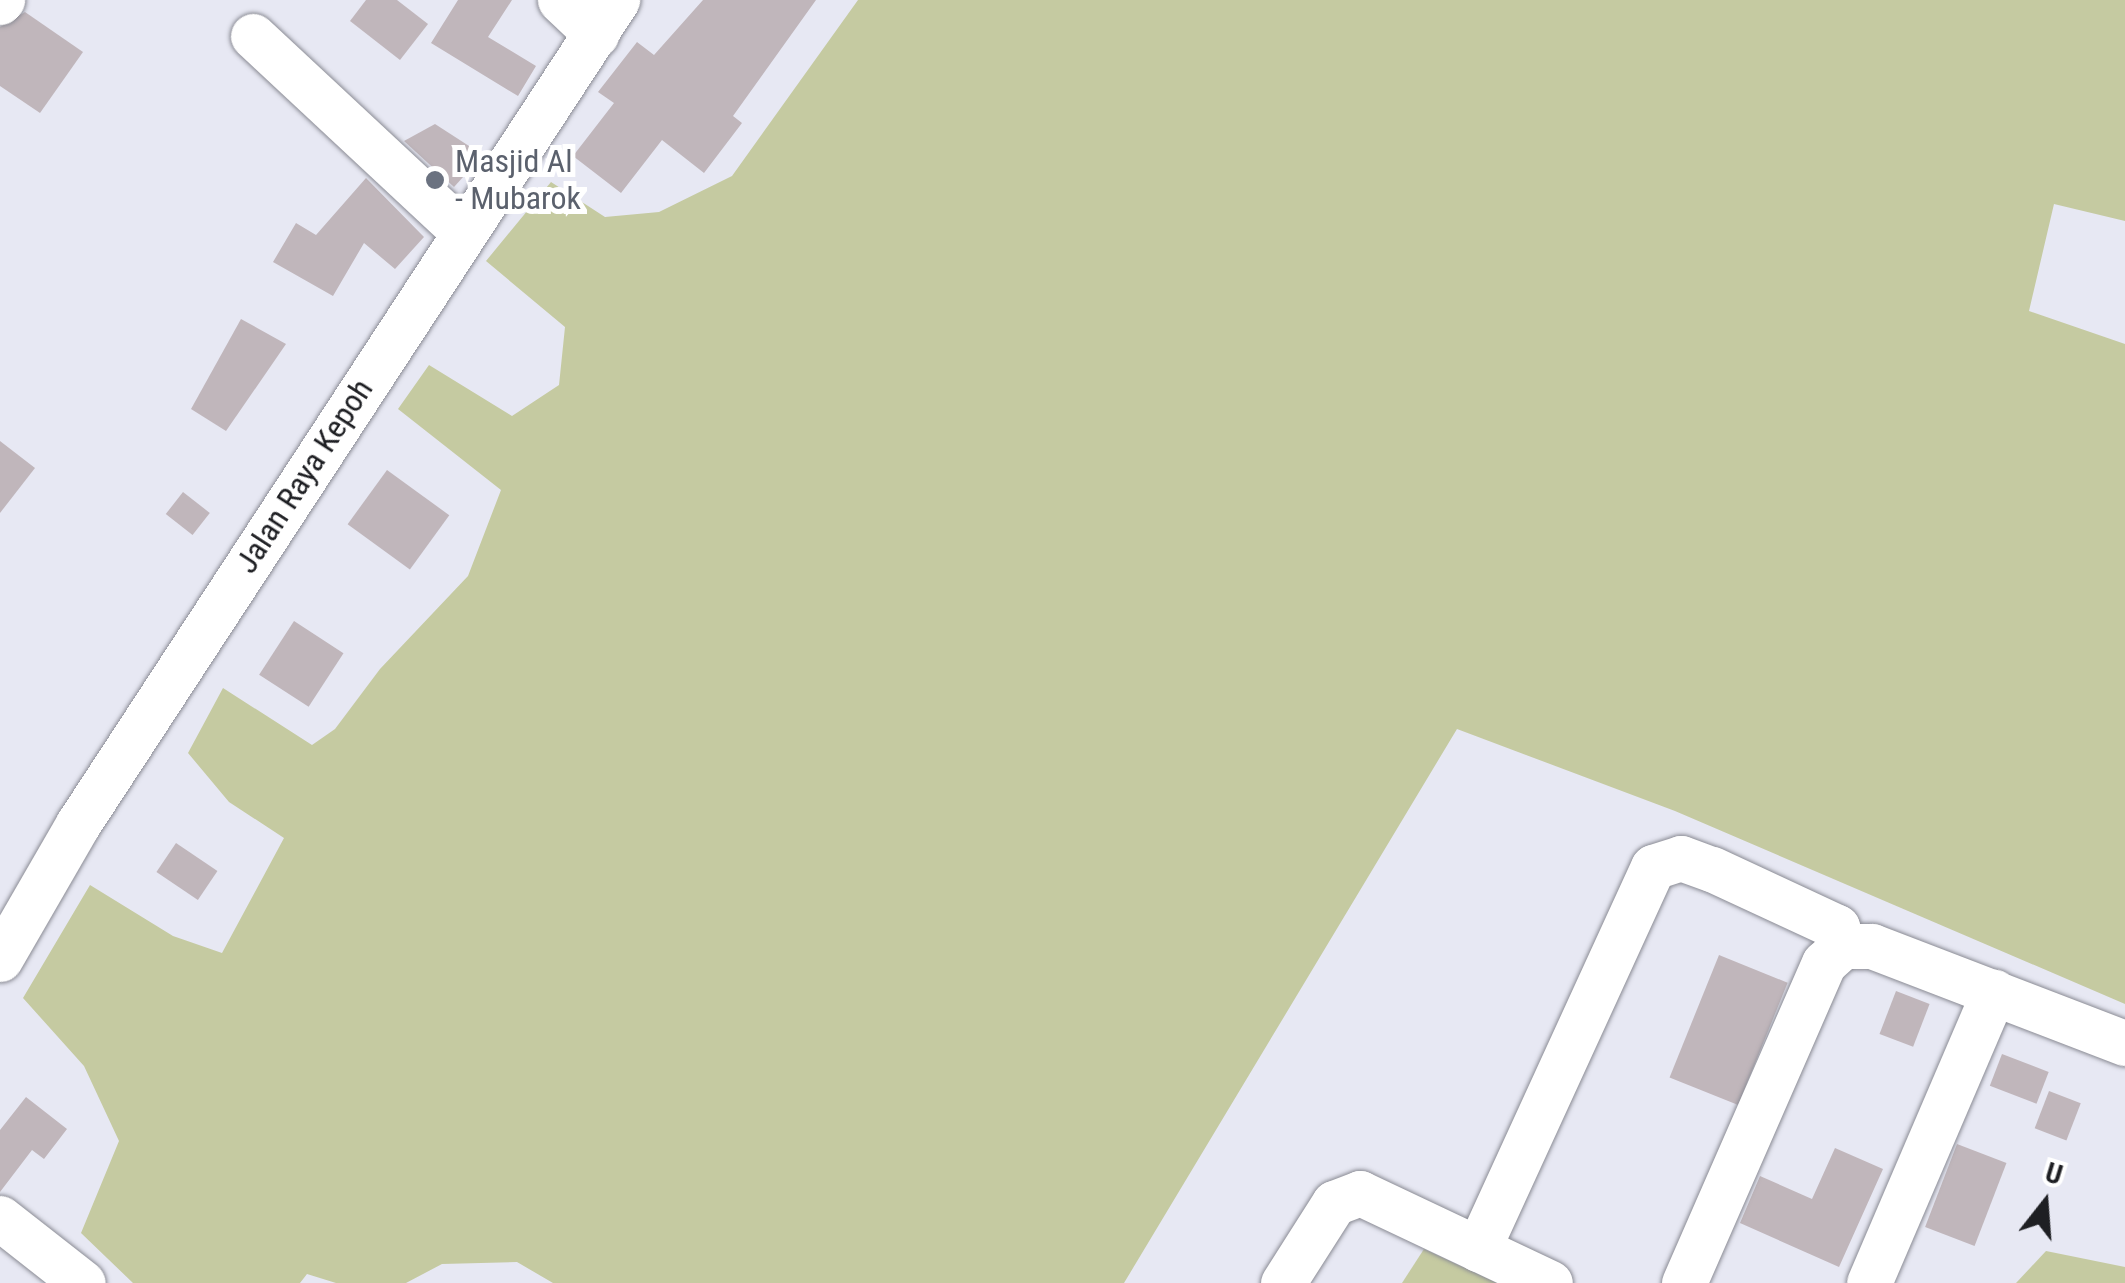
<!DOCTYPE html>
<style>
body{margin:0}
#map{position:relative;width:2125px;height:1283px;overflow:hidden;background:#e7e8f3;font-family:"Roboto Condensed",sans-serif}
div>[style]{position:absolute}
.green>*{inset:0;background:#c5caa1}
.building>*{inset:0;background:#c0b6bb;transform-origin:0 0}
.roads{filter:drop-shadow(0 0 2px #8a8b94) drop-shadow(0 0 2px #8a8b94)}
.minor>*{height:45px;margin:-22.5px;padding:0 22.5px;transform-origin:22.5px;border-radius:22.5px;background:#fff}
.dots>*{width:28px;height:28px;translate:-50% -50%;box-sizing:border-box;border:5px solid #fff;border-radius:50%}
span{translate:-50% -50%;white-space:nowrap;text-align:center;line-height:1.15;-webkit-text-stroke:10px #fff;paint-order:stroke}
.worship-label{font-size:32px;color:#5b616d}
.left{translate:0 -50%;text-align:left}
.street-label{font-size:32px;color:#1e1f23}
.north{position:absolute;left:1995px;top:1153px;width:100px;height:100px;-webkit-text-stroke:8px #fff;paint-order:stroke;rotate:17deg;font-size:28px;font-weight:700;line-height:40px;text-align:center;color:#1e1f23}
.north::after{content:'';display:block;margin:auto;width:35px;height:45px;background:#1e1f23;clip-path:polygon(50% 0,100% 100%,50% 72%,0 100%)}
</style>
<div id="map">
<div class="green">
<i style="clip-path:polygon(858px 0,2125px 0,2125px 221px,2054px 204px,2029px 311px,2125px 344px,2125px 1004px,1675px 811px,1457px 729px,1124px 1283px,553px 1283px,517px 1262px,442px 1264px,406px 1283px,336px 1283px,307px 1274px,300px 1283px,133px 1283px,81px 1233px,119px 1141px,84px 1066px,23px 998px,90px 885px,173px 936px,222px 953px,284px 838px,229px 802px,188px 753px,223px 688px,312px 745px,335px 729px,380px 669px,468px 576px,501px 490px,398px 409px,429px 365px,512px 416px,559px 385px,565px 327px,486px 261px,551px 182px,605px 217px,659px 212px,732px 176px)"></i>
<i style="clip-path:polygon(1424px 1249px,1497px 1283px,1402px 1283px)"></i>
<i style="clip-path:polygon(2046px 1251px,2125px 1267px,2125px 1283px,2016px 1283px)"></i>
</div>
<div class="building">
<i style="clip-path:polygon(366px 0,397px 0,428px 24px,400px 60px,350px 21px)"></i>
<i style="clip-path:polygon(458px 0,512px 0,488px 37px,536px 66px,518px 96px,431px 43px)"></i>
<i style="clip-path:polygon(703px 0,816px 0,733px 116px,742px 123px,704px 173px,662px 140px,621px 193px,573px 156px,614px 103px,598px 92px,637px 42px,654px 55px)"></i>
<i style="clip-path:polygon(25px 12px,83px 52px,40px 113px,0 86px,0 27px)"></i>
<i style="clip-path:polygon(435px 124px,483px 155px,454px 187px,404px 141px)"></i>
<i style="clip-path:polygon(366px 178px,424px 237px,395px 269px,364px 243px,333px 296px,273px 262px,296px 223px,316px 235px)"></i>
<i style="clip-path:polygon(241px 319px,286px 344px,226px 431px,191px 409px)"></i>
<i style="clip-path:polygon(0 441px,35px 468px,0 513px)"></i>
<i style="left:387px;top:470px;width:77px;height:67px;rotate:36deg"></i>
<i style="left:183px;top:492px;width:34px;height:28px;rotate:38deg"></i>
<i style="left:294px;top:621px;width:59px;height:64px;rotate:33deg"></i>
<i style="left:176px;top:843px;width:50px;height:35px;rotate:34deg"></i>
<i style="left:1719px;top:955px;width:74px;height:132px;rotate:22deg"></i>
<i style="left:1896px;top:991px;width:36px;height:46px;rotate:21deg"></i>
<i style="left:2002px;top:1054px;width:50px;height:34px;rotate:21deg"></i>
<i style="left:2049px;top:1091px;width:34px;height:40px;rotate:21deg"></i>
<i style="clip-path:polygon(26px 1097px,67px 1129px,44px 1159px,32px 1150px,0 1192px,0 1130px)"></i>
<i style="left:1957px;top:1144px;width:53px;height:89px;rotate:21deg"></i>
<i style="clip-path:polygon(1835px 1148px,1883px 1169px,1839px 1267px,1740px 1223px,1760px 1176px,1812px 1199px)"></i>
</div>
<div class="roads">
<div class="minor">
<i style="left:560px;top:0;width:50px;rotate:43.4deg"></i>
<i style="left:0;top:2px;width:3px;rotate:-45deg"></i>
<i style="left:253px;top:36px;width:286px;rotate:43deg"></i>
<i style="left:0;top:959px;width:156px;rotate:-60deg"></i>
<i style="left:78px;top:824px;width:985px;rotate:-56.81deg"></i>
<i style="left:0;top:1218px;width:105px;rotate:38.1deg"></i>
<i style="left:1478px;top:1249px;width:420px;rotate:-65.4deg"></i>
<i style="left:1653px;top:867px;width:29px;rotate:-18deg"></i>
<i style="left:1681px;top:858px;width:33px;rotate:20deg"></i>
<i style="left:1712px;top:869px;width:138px;rotate:24.9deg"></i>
<i style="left:1837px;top:927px;width:20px;rotate:72deg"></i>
<i style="left:1283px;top:1283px;width:95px;rotate:-57.5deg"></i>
<i style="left:1334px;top:1203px;width:28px;rotate:-21deg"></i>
<i style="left:1360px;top:1193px;width:210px;rotate:25.3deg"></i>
<i style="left:1684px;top:1283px;width:349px;rotate:-66.4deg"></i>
<i style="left:1824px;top:963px;width:25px;rotate:-42deg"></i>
<i style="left:1843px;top:946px;width:29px"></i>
<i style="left:1872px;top:946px;width:271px;rotate:21deg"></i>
<i style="left:1869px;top:1283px;width:317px;rotate:-66.8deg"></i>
</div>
</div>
<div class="dots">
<i style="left:435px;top:180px;background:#6b7280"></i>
</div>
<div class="worship-label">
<span class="left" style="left:455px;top:180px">Masjid Al<br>- Mubarok</span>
</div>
<div class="street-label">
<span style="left:304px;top:476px;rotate:-57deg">Jalan Raya Kepoh</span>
</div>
<div class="north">U</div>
</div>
